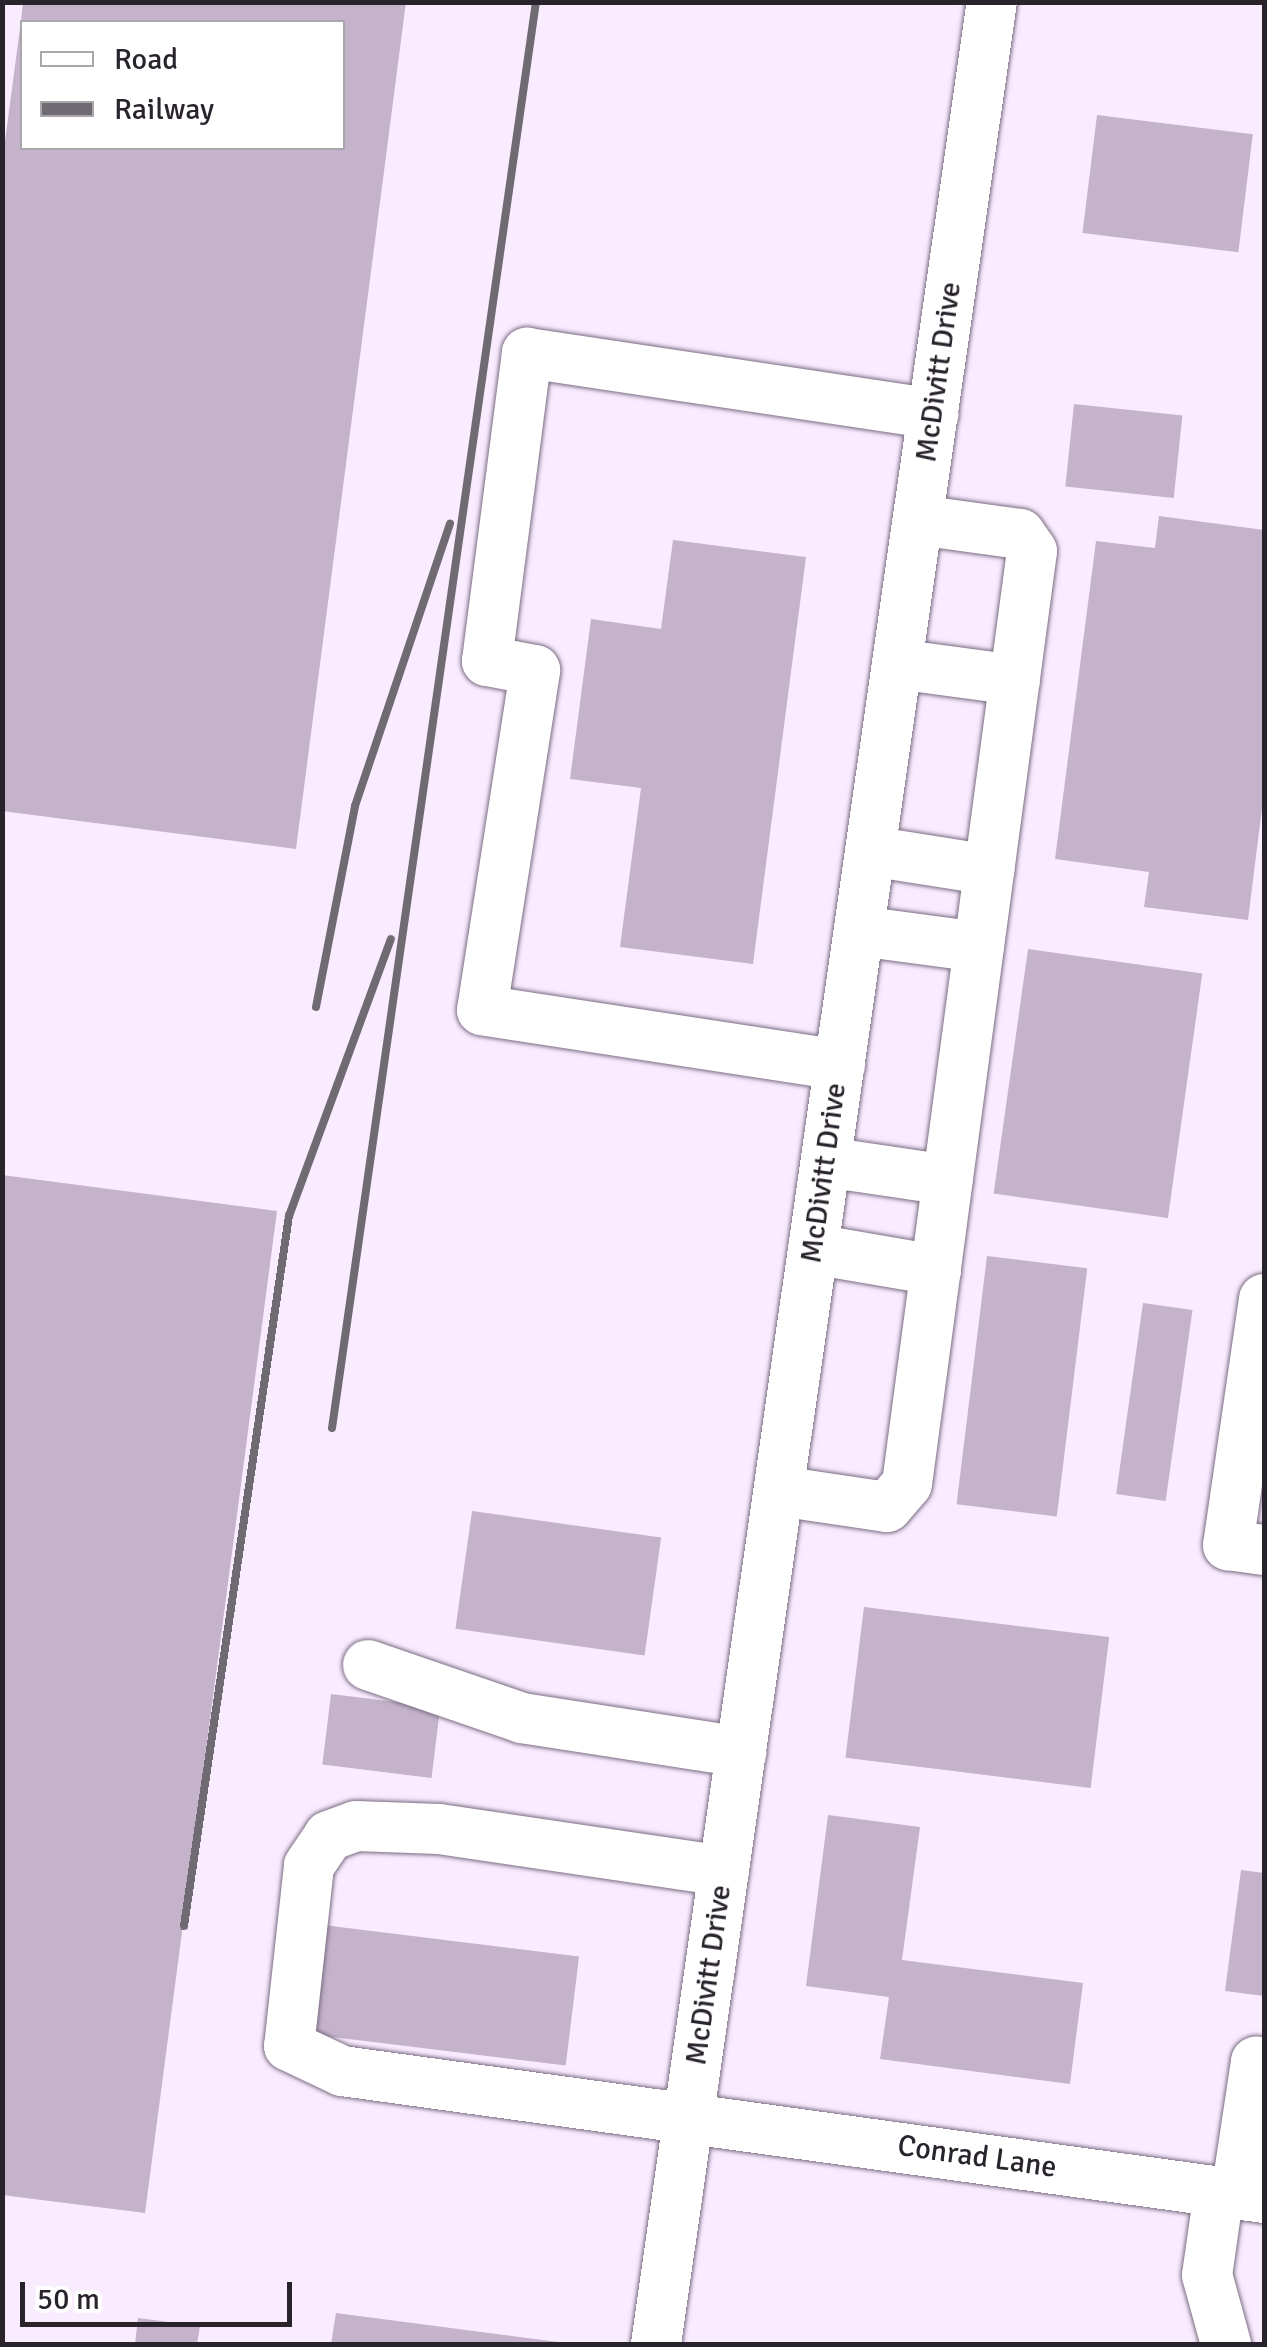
<!DOCTYPE html>
<style>
body{margin:0}
#map{position:relative;width:1267px;height:2347px;overflow:hidden;background:#fbf7fc;font-family:Signika,sans-serif}
div>[style]{position:absolute}
.built>*{inset:0;background:#faecff}
.building>*{inset:0;background:#c4b3ca;transform-origin:0 0}
.roads{filter:drop-shadow(0 0 2px #7b6c82) drop-shadow(0 0 2px #7b6c82)}
.minor>*{height:50px;margin:-25px;padding:0 25px;transform-origin:25px;border-radius:25px;background:#fff}
.rail>*{height:8px;margin:-4px;padding:0 4px;transform-origin:4px;border-radius:4px;background:#706a72}
span{translate:-50% -50%;white-space:nowrap;text-align:center;line-height:1.15;-webkit-text-stroke:8px #fff;paint-order:stroke}
.street-label{font-size:30px;color:#29232c}
.frame{position:absolute;inset:0;border:5px solid #29232c;pointer-events:none}
.legend{position:absolute;left:20px;top:20px;width:325px;height:130px;box-sizing:border-box;background:#fff;border:2px solid #a9a7ab;margin:0;padding:12px 18px;list-style:none;font-size:30px;color:#29232c}
.legend li{display:flex;align-items:center;gap:20px;height:50px}
.legend b{width:50px;border:2px solid #a9a7ab}
.scale{position:absolute;left:20px;top:2282px;width:272px;height:45px;box-sizing:border-box;border:5px solid #29232c;border-top:0;padding-left:12px;font-size:30px;line-height:35px;white-space:nowrap;color:#29232c;-webkit-text-stroke:8px #fff;paint-order:stroke}
</style>
<div id="map">
<div class="built">
<i style="clip-path:polygon(evenodd,3px 3px,1264px 3px,1264px 2344px,3px 2344px,3px 3px,22px 22px,342px 22px,342px 148px,22px 148px,22px 22px)"></i>
</div>
<div class="building">
<i style="clip-path:polygon(23px 2px,406px 2px,296px 849px,2px 811px,2px 164px,20px 28px,22px 148px,342px 148px,342px 22px,21px 22px)"></i>
<i style="left:1097px;top:115px;width:157px;height:119px;rotate:7deg"></i>
<i style="left:1074px;top:404px;width:109px;height:83px;rotate:6deg"></i>
<i style="clip-path:polygon(1159px 516px,1264px 530px,1264px 792px,1248px 920px,1144px 907px,1149px 872px,1055px 859px,1096px 541px,1155px 548px)"></i>
<i style="clip-path:polygon(673px 540px,806px 557px,753px 964px,620px 947px,641px 788px,570px 779px,591px 619px,661px 629px)"></i>
<i style="left:1028px;top:949px;width:176px;height:247px;rotate:8deg"></i>
<i style="clip-path:polygon(2px 1175px,277px 1211px,145px 2213px,2px 2195px)"></i>
<i style="left:987px;top:1256px;width:101px;height:250px;rotate:7deg"></i>
<i style="left:1143px;top:1303px;width:50px;height:193px;rotate:8deg"></i>
<i style="left:472px;top:1511px;width:191px;height:119px;rotate:8deg"></i>
<i style="left:864px;top:1607px;width:247px;height:152px;rotate:7deg"></i>
<i style="left:331px;top:1694px;width:110px;height:71px;rotate:7deg"></i>
<i style="clip-path:polygon(828px 1815px,920px 1827px,902px 1960px,1083px 1983px,1070px 2084px,880px 2059px,889px 1997px,806px 1986px)"></i>
<i style="clip-path:polygon(1241px 1870px,1264px 1873px,1264px 1996px,1225px 1991px)"></i>
<i style="left:323px;top:1925px;width:258px;height:110px;rotate:7deg"></i>
<i style="clip-path:polygon(336px 2313px,558px 2342px,558px 2344px,331px 2344px)"></i>
<i style="clip-path:polygon(138px 2318px,200px 2326px,197px 2344px,135px 2344px)"></i>
</div>
<div class="roads">
<div class="minor">
<i style="left:897px;top:664px;width:119px;rotate:7.7deg"></i>
<i style="left:870px;top:851px;width:121px;rotate:9deg"></i>
<i style="left:859px;top:931px;width:121px;rotate:7.6deg"></i>
<i style="left:840px;top:1065px;width:362px;rotate:-171.3deg"></i>
<i style="left:482px;top:1010px;width:344px;rotate:-81.1deg"></i>
<i style="left:535px;top:670px;width:49px;rotate:-169.4deg"></i>
<i style="left:487px;top:661px;width:311px;rotate:-82.6deg"></i>
<i style="left:527px;top:353px;width:411px;rotate:8.5deg"></i>
<i style="left:826px;top:1162px;width:123px;rotate:8.4deg"></i>
<i style="left:813px;top:1249px;width:125px;rotate:9.7deg"></i>
<i style="left:1264px;top:1299px;width:249px;rotate:98.3deg"></i>
<i style="left:1228px;top:1545px;width:36px;rotate:8deg"></i>
<i style="left:779px;top:1491px;width:109px;rotate:8.4deg"></i>
<i style="left:887px;top:1507px;width:30px;rotate:-49deg"></i>
<i style="left:907px;top:1484px;width:941px;rotate:-82.37deg"></i>
<i style="left:1032px;top:551px;width:21px;rotate:-125deg"></i>
<i style="left:1020px;top:534px;width:103px;rotate:-172.2deg"></i>
<i style="left:368px;top:1665px;width:163px;rotate:19deg"></i>
<i style="left:522px;top:1718px;width:222px;rotate:8.8deg"></i>
<i style="left:724px;top:1871px;width:288px;rotate:-171.6deg"></i>
<i style="left:439px;top:1829px;width:83px;rotate:-177.9deg"></i>
<i style="left:356px;top:1826px;width:29px;rotate:160deg"></i>
<i style="left:329px;top:1836px;width:36px;rotate:124deg"></i>
<i style="left:309px;top:1866px;width:181px;rotate:96.3deg"></i>
<i style="left:289px;top:2046px;width:59px;rotate:25.3deg"></i>
<i style="left:342px;top:2071px;width:931px;rotate:7.84deg"></i>
<i style="left:1219px;top:2192px;width:84px;rotate:98.2deg"></i>
<i style="left:1207px;top:2275px;width:72px;rotate:74.6deg"></i>
<i style="left:1236px;top:2194px;width:134px;rotate:-81.4deg"></i>
<i style="left:1256px;top:2062px;width:8px;rotate:7deg"></i>
<i style="left:656px;top:2344px;width:2366px;rotate:-81.84deg"></i>
</div>
</div>
<div class="rail">
<i style="left:316px;top:1007px;width:205px;rotate:-79deg"></i>
<i style="left:355px;top:806px;width:298px;rotate:-71.4deg"></i>
<i style="left:332px;top:1428px;width:1441px;rotate:-81.86deg"></i>
<i style="left:184px;top:1926px;width:718px;rotate:-81.59deg"></i>
<i style="left:289px;top:1216px;width:295px;rotate:-69.8deg"></i>
</div>
<div class="street-label">
<span style="left:939px;top:372px;rotate:-82deg">McDivitt Drive</span>
<span style="left:824px;top:1173px;rotate:-82deg">McDivitt Drive</span>
<span style="left:709px;top:1975px;rotate:-82deg">McDivitt Drive</span>
<span style="left:977px;top:2157px;rotate:8deg">Conrad Lane</span>
</div>
<div class="frame"></div>
<ul class="legend">
<li><b style="height:12px;background:#fff"></b>Road</li>
<li><b style="height:12px;background:#706a72"></b>Railway</li>
</ul>
<div class="scale">50 m</div>
</div>
